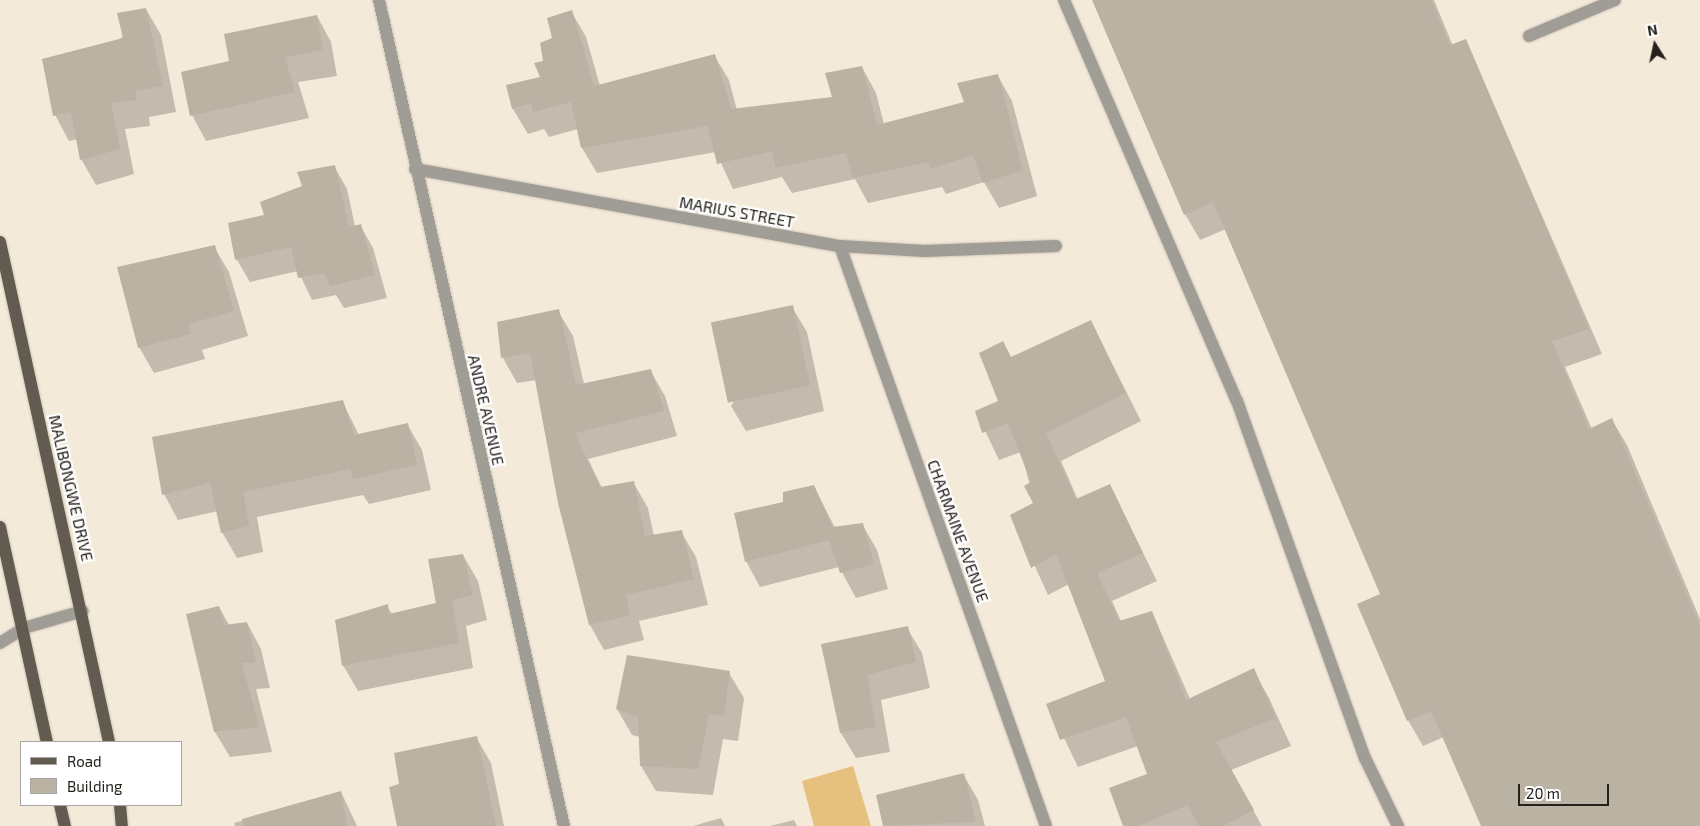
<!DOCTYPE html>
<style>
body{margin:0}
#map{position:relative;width:1700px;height:826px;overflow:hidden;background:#f4eada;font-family:"Exo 2",sans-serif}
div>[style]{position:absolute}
.green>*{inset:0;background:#e6c07f}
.shadow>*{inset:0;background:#0003}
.building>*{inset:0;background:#bab2a2;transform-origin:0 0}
.roads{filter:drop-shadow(0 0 1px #cfc6b8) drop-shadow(0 0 1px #cfc6b8)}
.minor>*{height:12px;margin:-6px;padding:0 6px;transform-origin:6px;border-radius:6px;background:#a09c96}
.major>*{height:12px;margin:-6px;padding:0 6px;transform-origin:6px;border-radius:6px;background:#625c50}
span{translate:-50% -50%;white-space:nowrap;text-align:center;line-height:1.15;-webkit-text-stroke:4.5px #fff;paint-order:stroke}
.street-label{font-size:16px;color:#24201b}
.legend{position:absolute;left:20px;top:741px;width:162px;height:65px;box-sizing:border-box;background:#fff;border:1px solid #a7a6a4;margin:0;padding:6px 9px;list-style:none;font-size:15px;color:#24201b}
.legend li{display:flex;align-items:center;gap:10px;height:25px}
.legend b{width:25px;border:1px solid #a7a6a4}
.north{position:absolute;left:1630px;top:20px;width:50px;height:50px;-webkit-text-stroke:4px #fff;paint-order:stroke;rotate:350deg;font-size:14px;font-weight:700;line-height:20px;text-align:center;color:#24201b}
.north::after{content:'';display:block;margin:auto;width:18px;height:22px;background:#24201b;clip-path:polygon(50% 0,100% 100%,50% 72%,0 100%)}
.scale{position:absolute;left:1518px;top:784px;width:91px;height:22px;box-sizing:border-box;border:2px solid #24201b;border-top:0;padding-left:6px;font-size:15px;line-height:18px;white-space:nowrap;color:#24201b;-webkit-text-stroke:4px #fff;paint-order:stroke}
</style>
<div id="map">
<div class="green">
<i style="clip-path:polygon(853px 766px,871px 826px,814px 826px,802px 781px)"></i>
</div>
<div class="shadow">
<i style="clip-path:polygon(1094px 0,1434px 0,1453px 46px,1466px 40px,1602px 354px,1565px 367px,1592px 429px,1612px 420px,1627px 445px,1700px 619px,1700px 826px,1482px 826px,1444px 737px,1423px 746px,1408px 720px,1382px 595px,1226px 229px,1200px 240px,1185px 214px)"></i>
<i style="clip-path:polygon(146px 9px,161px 35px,176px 112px,149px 117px,150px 126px,125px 129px,134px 174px,96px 185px,81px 159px,77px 139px,69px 141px,55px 115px)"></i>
<i style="clip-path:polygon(571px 11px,586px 37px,600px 86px,714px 55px,729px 80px,737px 110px,833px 98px,862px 67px,876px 93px,884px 124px,966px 103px,998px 76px,1012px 101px,1037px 196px,999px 208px,984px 182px,946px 194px,942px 187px,868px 203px,855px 179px,792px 193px,782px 177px,733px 189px,716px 152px,597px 173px,582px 148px,578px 129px,549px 137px,544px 129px,528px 134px,513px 109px,507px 86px,542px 78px,553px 39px)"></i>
<i style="clip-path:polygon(317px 16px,331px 42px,337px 76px,298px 82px,309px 118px,206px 141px,192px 115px,230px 62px)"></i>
<i style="clip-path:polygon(334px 166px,347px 189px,355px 226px,360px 225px,373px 248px,387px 298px,344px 308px,336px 295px,312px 300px,298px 271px,250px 282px,237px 260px,229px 224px,265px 216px)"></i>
<i style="clip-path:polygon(214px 247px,229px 272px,248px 336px,202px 350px,205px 359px,154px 373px,139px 347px)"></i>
<i style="clip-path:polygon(792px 307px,807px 332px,824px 411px,746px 431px,731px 406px)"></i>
<i style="clip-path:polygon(558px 311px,573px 336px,584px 384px,650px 370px,665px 396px,677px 436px,588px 459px,602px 488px,633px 482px,648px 508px,654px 536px,681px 532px,696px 557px,708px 605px,639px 621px,644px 640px,604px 650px,590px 625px,559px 503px,537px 380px,517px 383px,503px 358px)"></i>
<i style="clip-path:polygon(1091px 322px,1141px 421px,1061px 461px,1078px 500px,1110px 486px,1157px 581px,1112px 601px,1121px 621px,1152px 612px,1190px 699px,1253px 670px,1269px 698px,1291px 746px,1231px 770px,1262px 826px,1125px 826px,1149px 775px,1138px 746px,1078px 767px,1048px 705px,1107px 682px,1069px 584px,1048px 595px,1012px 516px,1035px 504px,1021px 452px,999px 460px,976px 412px,1000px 402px,1003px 343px,1011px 358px)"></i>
<i style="clip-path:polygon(342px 401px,359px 435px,407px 424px,422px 450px,431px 490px,369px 504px,363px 495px,257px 517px,263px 552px,237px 558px,222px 532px,218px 511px,178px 520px,164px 494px)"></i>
<i style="clip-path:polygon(814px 486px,835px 528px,862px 524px,877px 550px,888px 589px,856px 598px,839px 567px,760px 587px,746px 561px,784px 503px)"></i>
<i style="clip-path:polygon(463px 555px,478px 581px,487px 620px,466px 626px,473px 668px,358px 691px,343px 665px,387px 606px,392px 614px,437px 604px)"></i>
<i style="clip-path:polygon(219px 607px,229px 625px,247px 623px,261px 649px,270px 688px,256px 689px,272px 752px,230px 757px,215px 732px)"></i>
<i style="clip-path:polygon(907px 628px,922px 653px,930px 688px,881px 700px,890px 752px,856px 758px,841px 733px,822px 645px)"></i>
<i style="clip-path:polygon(729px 673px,744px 698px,738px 741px,723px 739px,713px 795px,656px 791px,641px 766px,640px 737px,632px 735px,617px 709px)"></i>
<i style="clip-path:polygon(476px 737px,491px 763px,504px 826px,398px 826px,400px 785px)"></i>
<i style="clip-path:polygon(963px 774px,978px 800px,985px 826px,885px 826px,877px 796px)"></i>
<i style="clip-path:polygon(341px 792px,357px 826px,235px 826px,234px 823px)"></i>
<i style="clip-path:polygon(721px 818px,725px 826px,693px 826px)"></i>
<i style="clip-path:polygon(794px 820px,797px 826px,770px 826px)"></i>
</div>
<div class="building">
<i style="clip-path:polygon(1092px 0,1431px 0,1450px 45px,1466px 39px,1589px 329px,1552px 341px,1589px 429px,1612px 418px,1700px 626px,1700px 826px,1481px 826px,1431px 711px,1407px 721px,1357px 604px,1380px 594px,1213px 202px,1184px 215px)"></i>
<i style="clip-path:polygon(146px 8px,163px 86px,135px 91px,137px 100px,111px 103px,120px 149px,80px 160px,71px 112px,53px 116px,42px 59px,123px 38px,117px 13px)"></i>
<i style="clip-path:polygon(572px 10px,594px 86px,715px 54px,731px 109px,832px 97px,825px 73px,862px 66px,877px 125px,964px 102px,957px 83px,998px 74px,1023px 170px,983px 183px,973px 155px,930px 169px,928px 162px,853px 178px,846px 153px,776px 168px,772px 151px,717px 164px,708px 126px,581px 148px,571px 102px,533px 112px,531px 103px,512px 109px,506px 85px,540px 77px,534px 63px,543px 61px,540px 43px,552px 38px,547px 18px)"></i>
<i style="clip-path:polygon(317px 15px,323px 50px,285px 57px,295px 92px,190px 116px,181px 72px,229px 61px,224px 34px)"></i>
<i style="clip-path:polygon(335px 165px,349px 227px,361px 224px,375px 275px,330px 286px,324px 273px,298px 278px,291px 247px,235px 260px,228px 223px,264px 215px,260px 202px,302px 186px,297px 172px)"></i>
<i style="clip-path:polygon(215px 245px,234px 311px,189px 324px,191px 334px,138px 348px,117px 267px)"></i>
<i style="left:793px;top:305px;width:82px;height:84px;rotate:78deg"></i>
<i style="clip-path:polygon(559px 309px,576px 385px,651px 369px,664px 411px,575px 433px,600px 487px,634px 481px,645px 536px,682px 530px,694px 579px,626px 595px,630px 615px,589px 625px,558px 503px,530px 353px,501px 358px,497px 322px)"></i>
<i style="clip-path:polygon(1091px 320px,1126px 393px,1046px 433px,1076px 499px,1110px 484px,1143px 553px,1097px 573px,1119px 621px,1152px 611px,1186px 700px,1254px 668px,1276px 718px,1216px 742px,1254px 810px,1223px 826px,1199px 826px,1188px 805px,1138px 826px,1123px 826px,1109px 788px,1147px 774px,1126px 717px,1060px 740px,1046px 704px,1105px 681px,1056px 554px,1031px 568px,1010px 515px,1033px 503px,1024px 486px,1031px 482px,1008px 423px,982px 433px,975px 411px,998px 401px,979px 353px,1003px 341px,1011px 357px)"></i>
<i style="clip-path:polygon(343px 400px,354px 435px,408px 423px,417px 465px,353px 479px,350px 469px,243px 492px,249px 526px,221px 533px,210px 483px,162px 495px,152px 437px)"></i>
<i style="clip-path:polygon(814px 485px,832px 527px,863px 523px,874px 564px,840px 573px,829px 540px,745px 562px,734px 513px,783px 502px,783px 492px)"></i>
<i style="clip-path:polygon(463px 554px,473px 595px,452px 600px,459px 643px,342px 666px,335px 620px,388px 604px,389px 614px,436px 603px,428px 559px)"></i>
<i style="clip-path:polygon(219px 606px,225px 625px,247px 622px,256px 662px,242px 663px,259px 727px,214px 732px,186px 614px)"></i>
<i style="clip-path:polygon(908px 626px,916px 662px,867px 675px,876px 727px,840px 733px,821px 644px)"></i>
<i style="clip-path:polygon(627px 655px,730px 671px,724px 716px,709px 714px,698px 769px,640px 766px,638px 717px,616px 709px)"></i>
<i style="clip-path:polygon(477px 736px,496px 826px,397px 826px,389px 787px,399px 784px,394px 753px)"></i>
<i style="clip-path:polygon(964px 773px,976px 822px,883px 826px,876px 795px)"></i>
<i style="clip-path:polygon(341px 791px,347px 826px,243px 826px,242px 819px)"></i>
</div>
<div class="roads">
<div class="minor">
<i style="left:379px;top:0;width:846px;rotate:77.38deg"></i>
<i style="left:1064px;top:0;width:437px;rotate:66.7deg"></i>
<i style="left:1237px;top:401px;width:379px;rotate:70.3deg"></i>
<i style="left:1365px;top:758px;width:76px;rotate:64.1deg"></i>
<i style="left:1529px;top:36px;width:93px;rotate:-22.7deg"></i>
<i style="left:415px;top:169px;width:432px;rotate:10.3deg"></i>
<i style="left:840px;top:246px;width:84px;rotate:3.4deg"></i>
<i style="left:924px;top:251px;width:132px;rotate:-2.2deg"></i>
<i style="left:840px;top:246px;width:615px;rotate:70.45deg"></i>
<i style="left:0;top:643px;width:28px;rotate:-32deg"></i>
<i style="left:24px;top:628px;width:61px;rotate:-16.1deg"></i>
</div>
<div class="major">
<i style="left:0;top:242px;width:512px;rotate:77.7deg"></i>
<i style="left:0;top:527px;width:220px;rotate:77.7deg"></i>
<i style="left:60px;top:805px;width:22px;rotate:77deg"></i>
<i style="left:120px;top:805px;width:21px;rotate:85deg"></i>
</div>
</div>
<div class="street-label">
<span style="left:737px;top:212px;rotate:10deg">MARIUS STREET</span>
<span style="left:486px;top:410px;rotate:77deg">ANDRE AVENUE</span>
<span style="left:71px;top:488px;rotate:77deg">MALIBONGWE DRIVE</span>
<span style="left:958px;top:531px;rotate:70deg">CHARMAINE AVENUE</span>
</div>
<ul class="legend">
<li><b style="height:6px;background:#625c50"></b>Road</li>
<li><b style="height:14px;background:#bab2a2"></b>Building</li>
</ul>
<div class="north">N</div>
<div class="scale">20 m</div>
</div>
